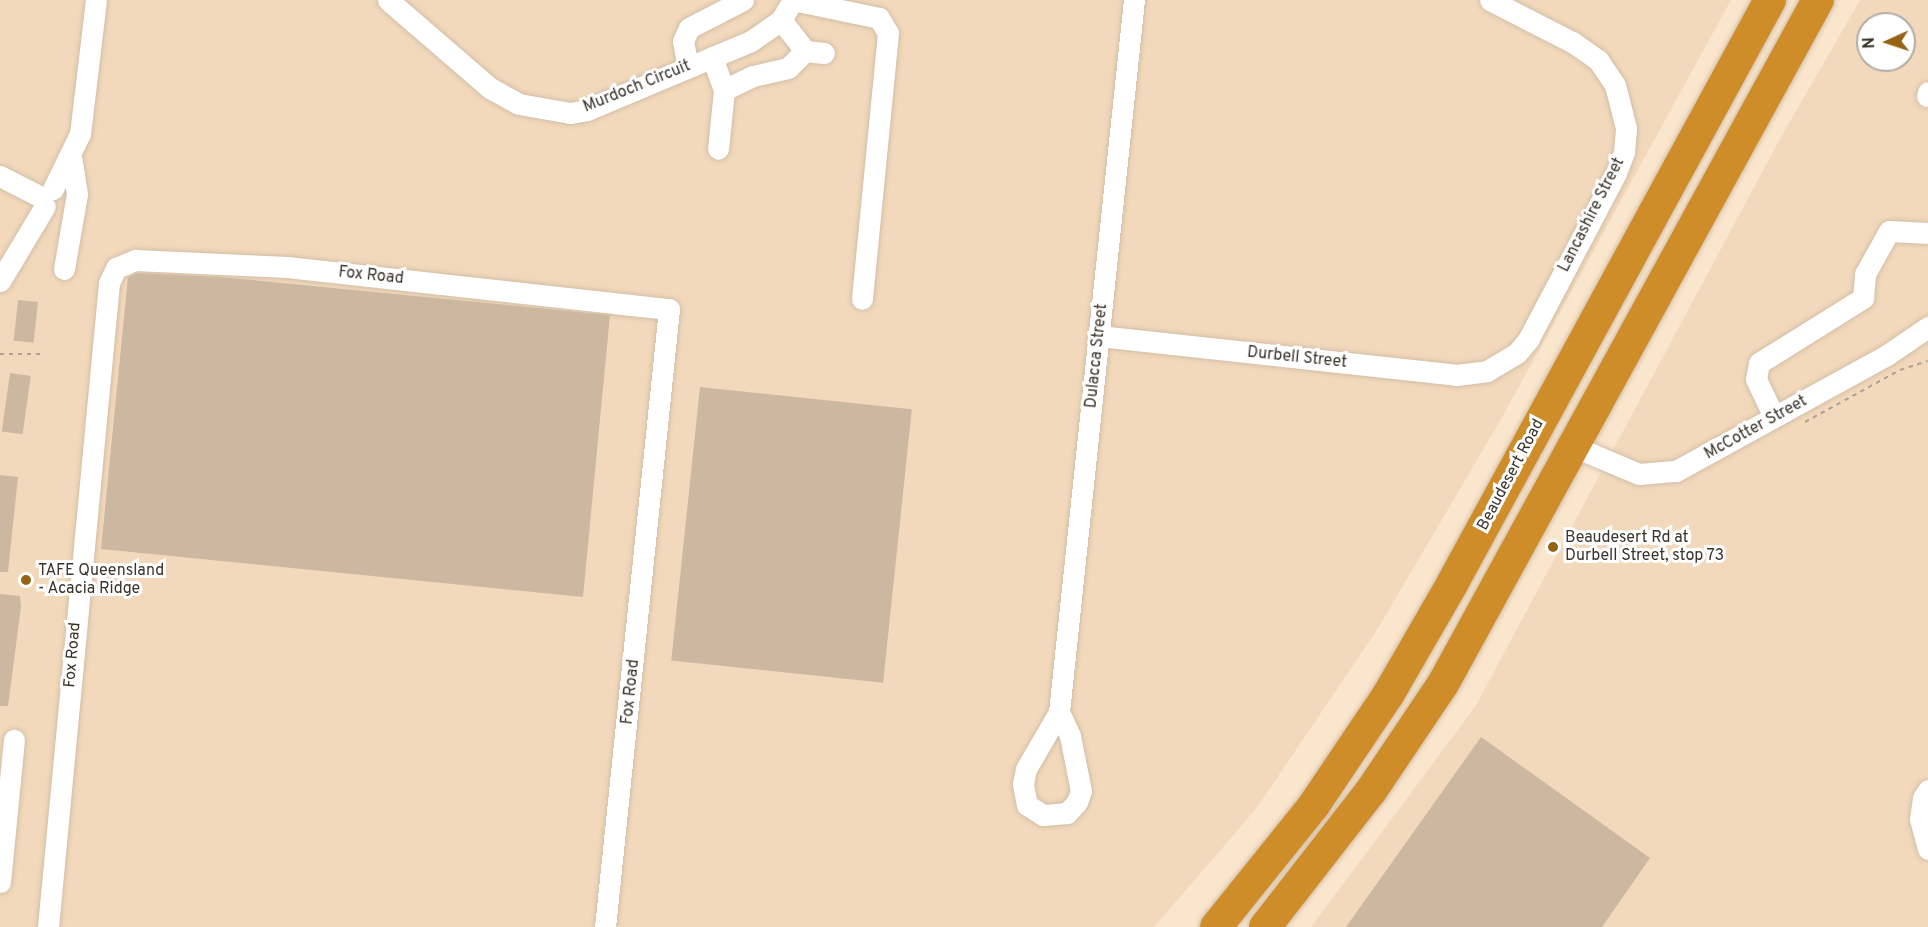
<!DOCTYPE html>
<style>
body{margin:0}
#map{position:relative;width:1928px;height:927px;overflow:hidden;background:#fae6cd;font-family:Overpass,sans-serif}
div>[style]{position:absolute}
.built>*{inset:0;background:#f3d9bb}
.building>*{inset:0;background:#ccb8a0;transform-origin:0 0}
.path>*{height:2px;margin-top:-1px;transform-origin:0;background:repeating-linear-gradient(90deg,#b2a390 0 4.5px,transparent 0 9px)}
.roads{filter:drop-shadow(0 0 2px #d2bea7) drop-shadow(0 0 2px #d2bea7)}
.minor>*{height:21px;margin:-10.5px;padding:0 10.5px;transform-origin:10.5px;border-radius:10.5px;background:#fff}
.highway>*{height:32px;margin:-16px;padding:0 16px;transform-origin:16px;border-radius:16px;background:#ce8d29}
.dots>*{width:16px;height:16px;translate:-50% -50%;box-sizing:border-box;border:3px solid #fff;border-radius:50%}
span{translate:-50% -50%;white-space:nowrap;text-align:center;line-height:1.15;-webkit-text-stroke:6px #fff;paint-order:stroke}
.street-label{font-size:16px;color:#3a3329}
.poi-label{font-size:16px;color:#3a3329}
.left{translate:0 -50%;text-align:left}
.north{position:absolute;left:1856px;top:12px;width:60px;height:60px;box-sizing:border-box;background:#fff;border:2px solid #b0ada9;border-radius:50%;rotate:267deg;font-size:16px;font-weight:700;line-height:24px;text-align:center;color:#3a3329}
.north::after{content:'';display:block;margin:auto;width:21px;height:27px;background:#946314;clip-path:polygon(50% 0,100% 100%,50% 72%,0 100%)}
</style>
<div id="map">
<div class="built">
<i style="clip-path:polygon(0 0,1731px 0,1500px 421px,1377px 630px,1256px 809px,1154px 927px,0 927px)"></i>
<i style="clip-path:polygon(evenodd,1860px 0,1928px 0,1928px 927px,1311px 927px,1475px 707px,1781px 137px,1860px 0,1868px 24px,1904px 24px,1904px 60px,1868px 60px,1868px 24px)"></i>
</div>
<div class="building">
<i style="clip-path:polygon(137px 273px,222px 277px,610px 315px,583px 597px,101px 549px,128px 277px)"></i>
<i style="left:18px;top:300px;width:20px;height:41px;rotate:6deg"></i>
<i style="left:10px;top:373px;width:21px;height:59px;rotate:8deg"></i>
<i style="left:700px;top:387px;width:213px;height:275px;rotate:6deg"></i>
<i style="clip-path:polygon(0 475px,18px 477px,8px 572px,0 572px)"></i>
<i style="clip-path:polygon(0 594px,20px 596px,21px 607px,8px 706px,0 706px)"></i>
<i style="clip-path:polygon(1481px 737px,1650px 858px,1602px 927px,1346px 927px)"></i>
</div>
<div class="path">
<i style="left:0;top:354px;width:43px"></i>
<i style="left:1805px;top:422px;width:108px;rotate:-28.7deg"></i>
<i style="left:1900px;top:370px;width:29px;rotate:-18deg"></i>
</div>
<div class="roads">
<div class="minor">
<i style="left:388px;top:0;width:135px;rotate:40.8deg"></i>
<i style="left:490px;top:88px;width:33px;rotate:29deg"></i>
<i style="left:519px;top:104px;width:52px;rotate:10deg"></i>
<i style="left:570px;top:113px;width:17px;rotate:-10deg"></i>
<i style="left:587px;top:110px;width:178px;rotate:-22.8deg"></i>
<i style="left:751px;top:41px;width:37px;rotate:-35deg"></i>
<i style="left:781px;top:20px;width:23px;rotate:-59deg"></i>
<i style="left:793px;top:0;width:88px;rotate:11.8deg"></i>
<i style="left:879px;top:18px;width:17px;rotate:59deg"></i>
<i style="left:888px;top:33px;width:267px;rotate:95.6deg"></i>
<i style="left:781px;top:20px;width:39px;rotate:52deg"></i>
<i style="left:712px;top:57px;width:35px;rotate:70deg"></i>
<i style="left:724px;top:90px;width:59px;rotate:95.8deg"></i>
<i style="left:688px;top:67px;width:26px;rotate:-101deg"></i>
<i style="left:683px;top:41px;width:14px;rotate:-65deg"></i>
<i style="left:689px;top:28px;width:61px;rotate:-27.4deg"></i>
<i style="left:724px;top:90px;width:32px;rotate:-26deg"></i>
<i style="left:753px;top:76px;width:36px;rotate:-13deg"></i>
<i style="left:788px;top:68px;width:24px;rotate:-45deg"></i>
<i style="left:805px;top:51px;width:19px;rotate:6deg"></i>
<i style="left:1927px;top:96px;width:4px;rotate:-76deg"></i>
<i style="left:0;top:176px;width:42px;rotate:27.2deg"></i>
<i style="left:53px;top:189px;width:61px;rotate:-63.9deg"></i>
<i style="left:80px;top:134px;width:135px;rotate:-83.2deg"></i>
<i style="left:64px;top:269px;width:76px;rotate:-80.2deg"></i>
<i style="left:77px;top:194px;width:36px;rotate:-99deg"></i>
<i style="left:0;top:281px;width:87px;rotate:-59deg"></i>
<i style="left:1099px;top:336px;width:359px;rotate:6.2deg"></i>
<i style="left:1456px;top:375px;width:31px;rotate:-7deg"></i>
<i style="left:1487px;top:371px;width:35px;rotate:-31deg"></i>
<i style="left:1517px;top:353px;width:17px;rotate:-50deg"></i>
<i style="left:1528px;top:340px;width:189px;rotate:-62.2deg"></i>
<i style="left:1616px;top:173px;width:22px;rotate:-69deg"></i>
<i style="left:1624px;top:152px;width:24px;rotate:-85deg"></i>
<i style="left:1626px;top:128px;width:44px;rotate:-104.3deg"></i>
<i style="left:1615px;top:85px;width:30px;rotate:-124deg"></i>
<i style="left:1598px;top:60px;width:32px;rotate:-145deg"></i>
<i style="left:1572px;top:42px;width:92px;rotate:-152.9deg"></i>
<i style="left:1774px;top:417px;width:42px;rotate:-115.3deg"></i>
<i style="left:1756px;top:379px;width:16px;rotate:-79deg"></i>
<i style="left:1759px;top:363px;width:123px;rotate:-32deg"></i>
<i style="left:1863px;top:298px;width:24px;rotate:-85deg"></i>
<i style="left:1865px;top:274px;width:49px;rotate:-60.8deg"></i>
<i style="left:1889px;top:231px;width:39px;rotate:3deg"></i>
<i style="left:1575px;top:447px;width:69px;rotate:22.9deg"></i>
<i style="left:1639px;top:474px;width:37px;rotate:-5deg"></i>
<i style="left:1676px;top:471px;width:241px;rotate:-28.8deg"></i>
<i style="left:1887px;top:355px;width:50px;rotate:-34.3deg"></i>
<i style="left:1059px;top:712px;width:26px;rotate:65deg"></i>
<i style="left:1070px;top:736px;width:56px;rotate:78.7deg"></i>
<i style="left:1081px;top:791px;width:12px;rotate:110deg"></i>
<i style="left:1077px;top:802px;width:15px;rotate:132deg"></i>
<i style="left:1067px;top:813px;width:24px;rotate:175deg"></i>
<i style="left:1043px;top:815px;width:19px;rotate:-148deg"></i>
<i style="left:1027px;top:805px;width:21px;rotate:-101deg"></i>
<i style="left:1023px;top:784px;width:15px;rotate:-79deg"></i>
<i style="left:1026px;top:769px;width:66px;rotate:-59.9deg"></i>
<i style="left:1059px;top:712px;width:716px;rotate:-83.99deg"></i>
<i style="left:1928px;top:790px;width:9px;rotate:122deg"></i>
<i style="left:1923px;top:798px;width:21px;rotate:98deg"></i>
<i style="left:1920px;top:819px;width:31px;rotate:75deg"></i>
<i style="left:0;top:882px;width:143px;rotate:-84.4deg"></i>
<i style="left:48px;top:927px;width:647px;rotate:-84.59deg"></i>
<i style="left:109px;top:283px;width:17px;rotate:-65deg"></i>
<i style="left:116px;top:268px;width:21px;rotate:-23deg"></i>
<i style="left:135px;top:260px;width:152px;rotate:2.6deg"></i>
<i style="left:287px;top:267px;width:384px;rotate:6.3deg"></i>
<i style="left:669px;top:309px;width:621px;rotate:95.91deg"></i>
</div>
<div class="highway">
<i style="left:1216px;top:927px;width:156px;rotate:-51.2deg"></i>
<i style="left:1314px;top:805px;width:133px;rotate:-56.1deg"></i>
<i style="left:1388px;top:695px;width:128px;rotate:-60deg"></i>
<i style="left:1452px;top:584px;width:665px;rotate:-61.43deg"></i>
<i style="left:1265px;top:927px;width:172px;rotate:-52.1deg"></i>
<i style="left:1371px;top:791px;width:129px;rotate:-56.1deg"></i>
<i style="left:1443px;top:684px;width:780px;rotate:-61.27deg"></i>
</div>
</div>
<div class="dots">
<i style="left:1553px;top:547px;background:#946314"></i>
<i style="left:26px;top:580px;background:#946314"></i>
</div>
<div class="street-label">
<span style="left:637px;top:87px;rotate:-22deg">Murdoch Circuit</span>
<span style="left:1592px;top:215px;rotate:-63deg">Lancashire Street</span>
<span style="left:371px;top:276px;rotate:6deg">Fox Road</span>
<span style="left:1097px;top:356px;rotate:-84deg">Dulacca Street</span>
<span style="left:1297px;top:358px;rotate:6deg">Durbell Street</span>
<span style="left:1756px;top:428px;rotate:-29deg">McCotter Street</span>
<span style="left:1511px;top:475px;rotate:-62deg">Beaudesert Road</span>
<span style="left:73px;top:655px;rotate:-85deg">Fox Road</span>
<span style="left:631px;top:692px;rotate:-84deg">Fox Road</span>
</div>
<div class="poi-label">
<span class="left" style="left:1565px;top:547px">Beaudesert Rd at<br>Durbell Street, stop 73</span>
<span class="left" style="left:38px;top:580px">TAFE Queensland<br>- Acacia Ridge</span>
</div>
<div class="north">N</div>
</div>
